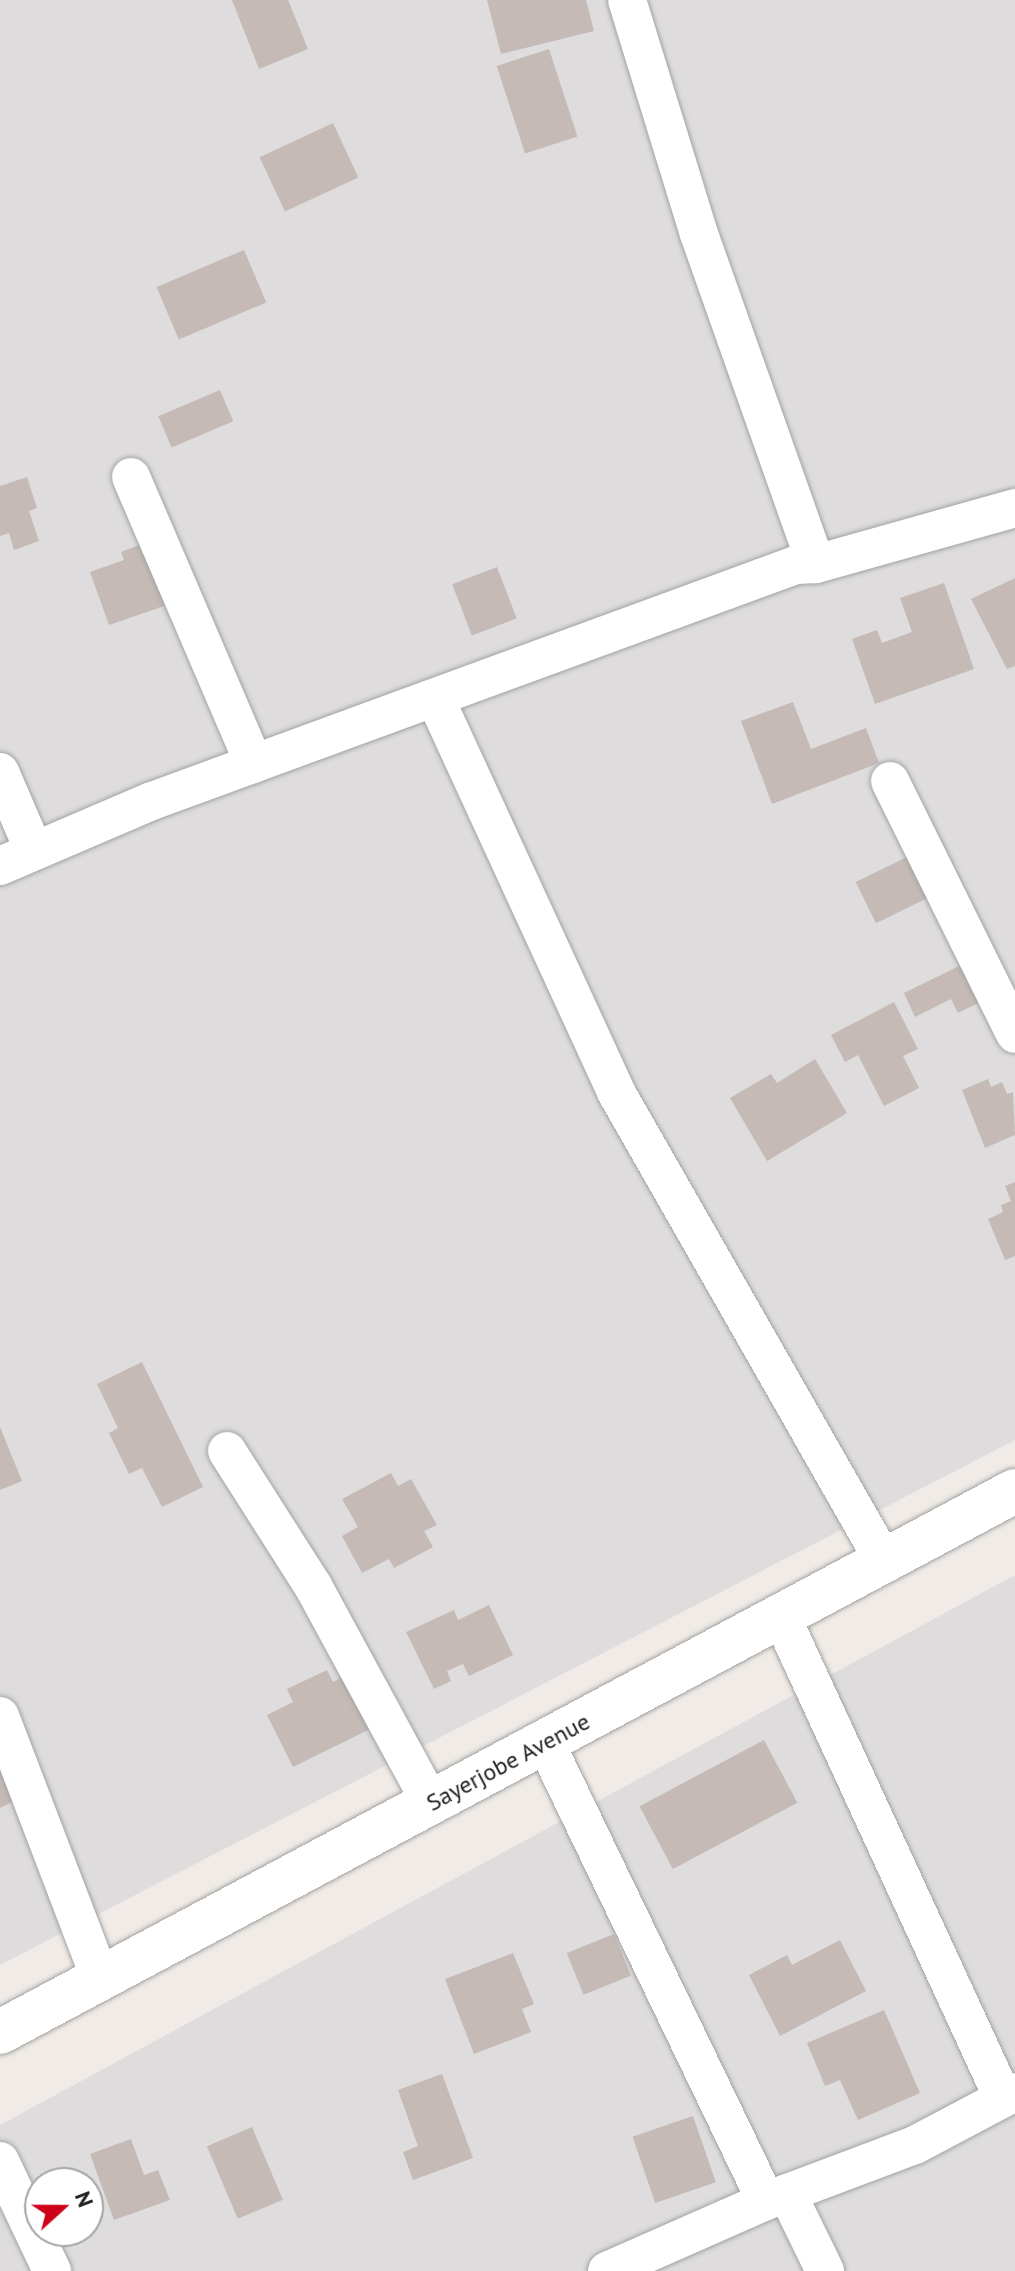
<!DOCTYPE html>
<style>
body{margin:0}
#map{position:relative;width:1015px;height:2271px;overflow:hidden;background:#f0ebe6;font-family:"PT Sans",sans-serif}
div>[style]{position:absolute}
.residential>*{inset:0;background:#dedcdd}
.building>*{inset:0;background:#c5bab5;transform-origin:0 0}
.roads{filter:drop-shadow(0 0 2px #a3a3a3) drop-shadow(0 0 2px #a3a3a3)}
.minor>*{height:38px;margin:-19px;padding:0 19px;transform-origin:19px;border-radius:19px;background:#fff}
.tertiary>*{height:44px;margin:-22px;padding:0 22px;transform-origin:22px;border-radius:22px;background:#fff}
span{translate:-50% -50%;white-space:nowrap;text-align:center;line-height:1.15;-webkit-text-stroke:6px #fff;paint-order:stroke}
.street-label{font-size:24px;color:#1f1f1f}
.north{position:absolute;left:24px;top:2167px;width:80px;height:80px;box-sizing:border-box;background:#fff;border:2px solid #a5a5a5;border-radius:50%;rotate:69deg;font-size:22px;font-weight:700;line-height:32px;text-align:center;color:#1f1f1f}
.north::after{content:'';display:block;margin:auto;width:28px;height:36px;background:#ce011a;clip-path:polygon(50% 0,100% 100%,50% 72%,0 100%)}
</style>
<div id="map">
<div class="residential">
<i style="clip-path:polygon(0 0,1015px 0,1015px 1440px,0 1965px)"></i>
<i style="clip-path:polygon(evenodd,1015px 1575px,1015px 2271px,0 2271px,0 2125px,1015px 1575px,40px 2183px,88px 2183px,88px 2231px,40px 2231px,40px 2183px)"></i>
</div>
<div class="building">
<i style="clip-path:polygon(232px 0,288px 0,308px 49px,259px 69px)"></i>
<i style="clip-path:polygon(487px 0,586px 0,594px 31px,501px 54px)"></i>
<i style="left:549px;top:49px;width:92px;height:55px;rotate:72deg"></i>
<i style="left:333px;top:123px;width:60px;height:81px;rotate:65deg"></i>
<i style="left:244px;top:250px;width:57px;height:95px;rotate:67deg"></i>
<i style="left:220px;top:390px;width:34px;height:67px;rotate:67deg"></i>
<i style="clip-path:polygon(27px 477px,37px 508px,29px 511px,39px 541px,14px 550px,9px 533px,0 536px,0 486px)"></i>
<i style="clip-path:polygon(139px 545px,142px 553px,158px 548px,176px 602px,109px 625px,90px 572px,124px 560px,121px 552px)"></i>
<i style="left:497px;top:567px;width:55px;height:48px;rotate:69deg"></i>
<i style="clip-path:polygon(1015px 578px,1015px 666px,1007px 669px,971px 599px)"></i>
<i style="clip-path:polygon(944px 583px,974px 669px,875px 704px,852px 639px,877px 630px,882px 643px,912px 632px,900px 598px)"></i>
<i style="clip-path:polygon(793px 702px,811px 749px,866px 728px,879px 763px,772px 804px,741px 721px)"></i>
<i style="left:907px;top:857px;width:46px;height:57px;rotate:64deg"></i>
<i style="clip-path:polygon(963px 964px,982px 1001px,958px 1013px,951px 999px,915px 1017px,904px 993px)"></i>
<i style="clip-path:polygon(894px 1002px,918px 1049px,903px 1056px,919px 1088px,884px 1106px,858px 1055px,845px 1062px,831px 1035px)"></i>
<i style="clip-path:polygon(815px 1059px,847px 1113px,767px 1161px,730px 1098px,771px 1074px,777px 1083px)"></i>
<i style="clip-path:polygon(988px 1079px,991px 1087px,1002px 1082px,1007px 1094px,1013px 1092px,1015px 1135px,985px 1148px,962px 1090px)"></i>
<i style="clip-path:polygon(1015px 1182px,1015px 1256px,1005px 1260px,988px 1219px,1003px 1212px,1001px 1205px,1011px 1201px,1005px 1186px)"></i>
<i style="clip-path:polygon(142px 1362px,203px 1487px,162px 1507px,142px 1468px,129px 1474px,109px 1433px,118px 1428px,97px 1384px)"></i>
<i style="clip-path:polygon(0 1427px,22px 1481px,0 1490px)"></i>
<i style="clip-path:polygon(391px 1473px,398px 1486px,411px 1479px,437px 1525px,424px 1531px,433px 1547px,394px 1568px,389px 1559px,362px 1573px,342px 1536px,358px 1527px,342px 1499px)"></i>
<i style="clip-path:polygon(489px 1605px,513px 1655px,469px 1676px,463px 1664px,447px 1671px,451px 1681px,434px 1689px,406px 1632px,454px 1610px,458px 1620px)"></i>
<i style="clip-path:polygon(327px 1670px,333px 1682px,344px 1676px,370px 1729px,293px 1767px,267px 1715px,293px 1702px,287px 1689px)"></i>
<i style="left:764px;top:1740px;width:71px;height:141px;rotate:62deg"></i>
<i style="clip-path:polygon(0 1766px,16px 1800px,0 1808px)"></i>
<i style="left:614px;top:1934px;width:45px;height:51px;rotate:68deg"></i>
<i style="clip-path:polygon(840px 1940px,866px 1991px,780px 2036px,749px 1975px,787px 1955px,792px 1965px)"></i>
<i style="clip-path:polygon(513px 1953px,534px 2004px,522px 2009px,531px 2032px,474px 2054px,445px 1979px)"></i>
<i style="clip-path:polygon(884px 2010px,920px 2093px,858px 2120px,840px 2080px,825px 2086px,807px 2043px)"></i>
<i style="clip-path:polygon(442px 2074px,473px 2158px,413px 2180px,403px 2152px,418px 2146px,398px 2090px)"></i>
<i style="left:693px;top:2116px;width:70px;height:64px;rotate:71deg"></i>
<i style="left:252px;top:2127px;width:79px;height:49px;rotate:67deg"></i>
<i style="clip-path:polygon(131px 2139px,144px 2175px,158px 2170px,170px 2200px,114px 2220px,90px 2154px)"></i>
</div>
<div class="roads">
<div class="minor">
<i style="left:627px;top:0;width:245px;rotate:72.9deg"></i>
<i style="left:699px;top:234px;width:350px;rotate:70.5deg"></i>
<i style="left:131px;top:477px;width:312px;rotate:66.8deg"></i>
<i style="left:435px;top:698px;width:434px;rotate:65.3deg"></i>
<i style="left:616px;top:1092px;width:540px;rotate:60.26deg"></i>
<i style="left:0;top:772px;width:86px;rotate:66.7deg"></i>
<i style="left:890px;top:781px;width:282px;rotate:63.7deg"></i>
<i style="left:0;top:866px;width:165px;rotate:-23.2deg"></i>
<i style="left:152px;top:801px;width:686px;rotate:-20.13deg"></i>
<i style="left:796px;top:565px;width:20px;rotate:-3deg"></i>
<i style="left:816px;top:564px;width:207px;rotate:-15.7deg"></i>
<i style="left:227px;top:1451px;width:160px;rotate:57.5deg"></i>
<i style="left:313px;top:1586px;width:247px;rotate:61.5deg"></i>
<i style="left:781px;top:1616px;width:531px;rotate:65.27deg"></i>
<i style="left:0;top:1716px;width:283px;rotate:69.1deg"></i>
<i style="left:545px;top:1742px;width:509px;rotate:64.29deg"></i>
<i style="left:0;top:2161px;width:122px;rotate:64.7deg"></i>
<i style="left:787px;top:2193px;width:87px;rotate:64deg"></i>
<i style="left:607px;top:2271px;width:174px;rotate:-23.8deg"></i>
<i style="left:766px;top:2201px;width:159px;rotate:-20.6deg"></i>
<i style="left:915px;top:2145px;width:113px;rotate:-27.9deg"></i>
</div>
<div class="tertiary">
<i style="left:0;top:2032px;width:1150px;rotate:-28.06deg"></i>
</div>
</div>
<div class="street-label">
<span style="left:508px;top:1762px;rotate:-28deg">Sayerjobe Avenue</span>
</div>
<div class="north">N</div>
</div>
